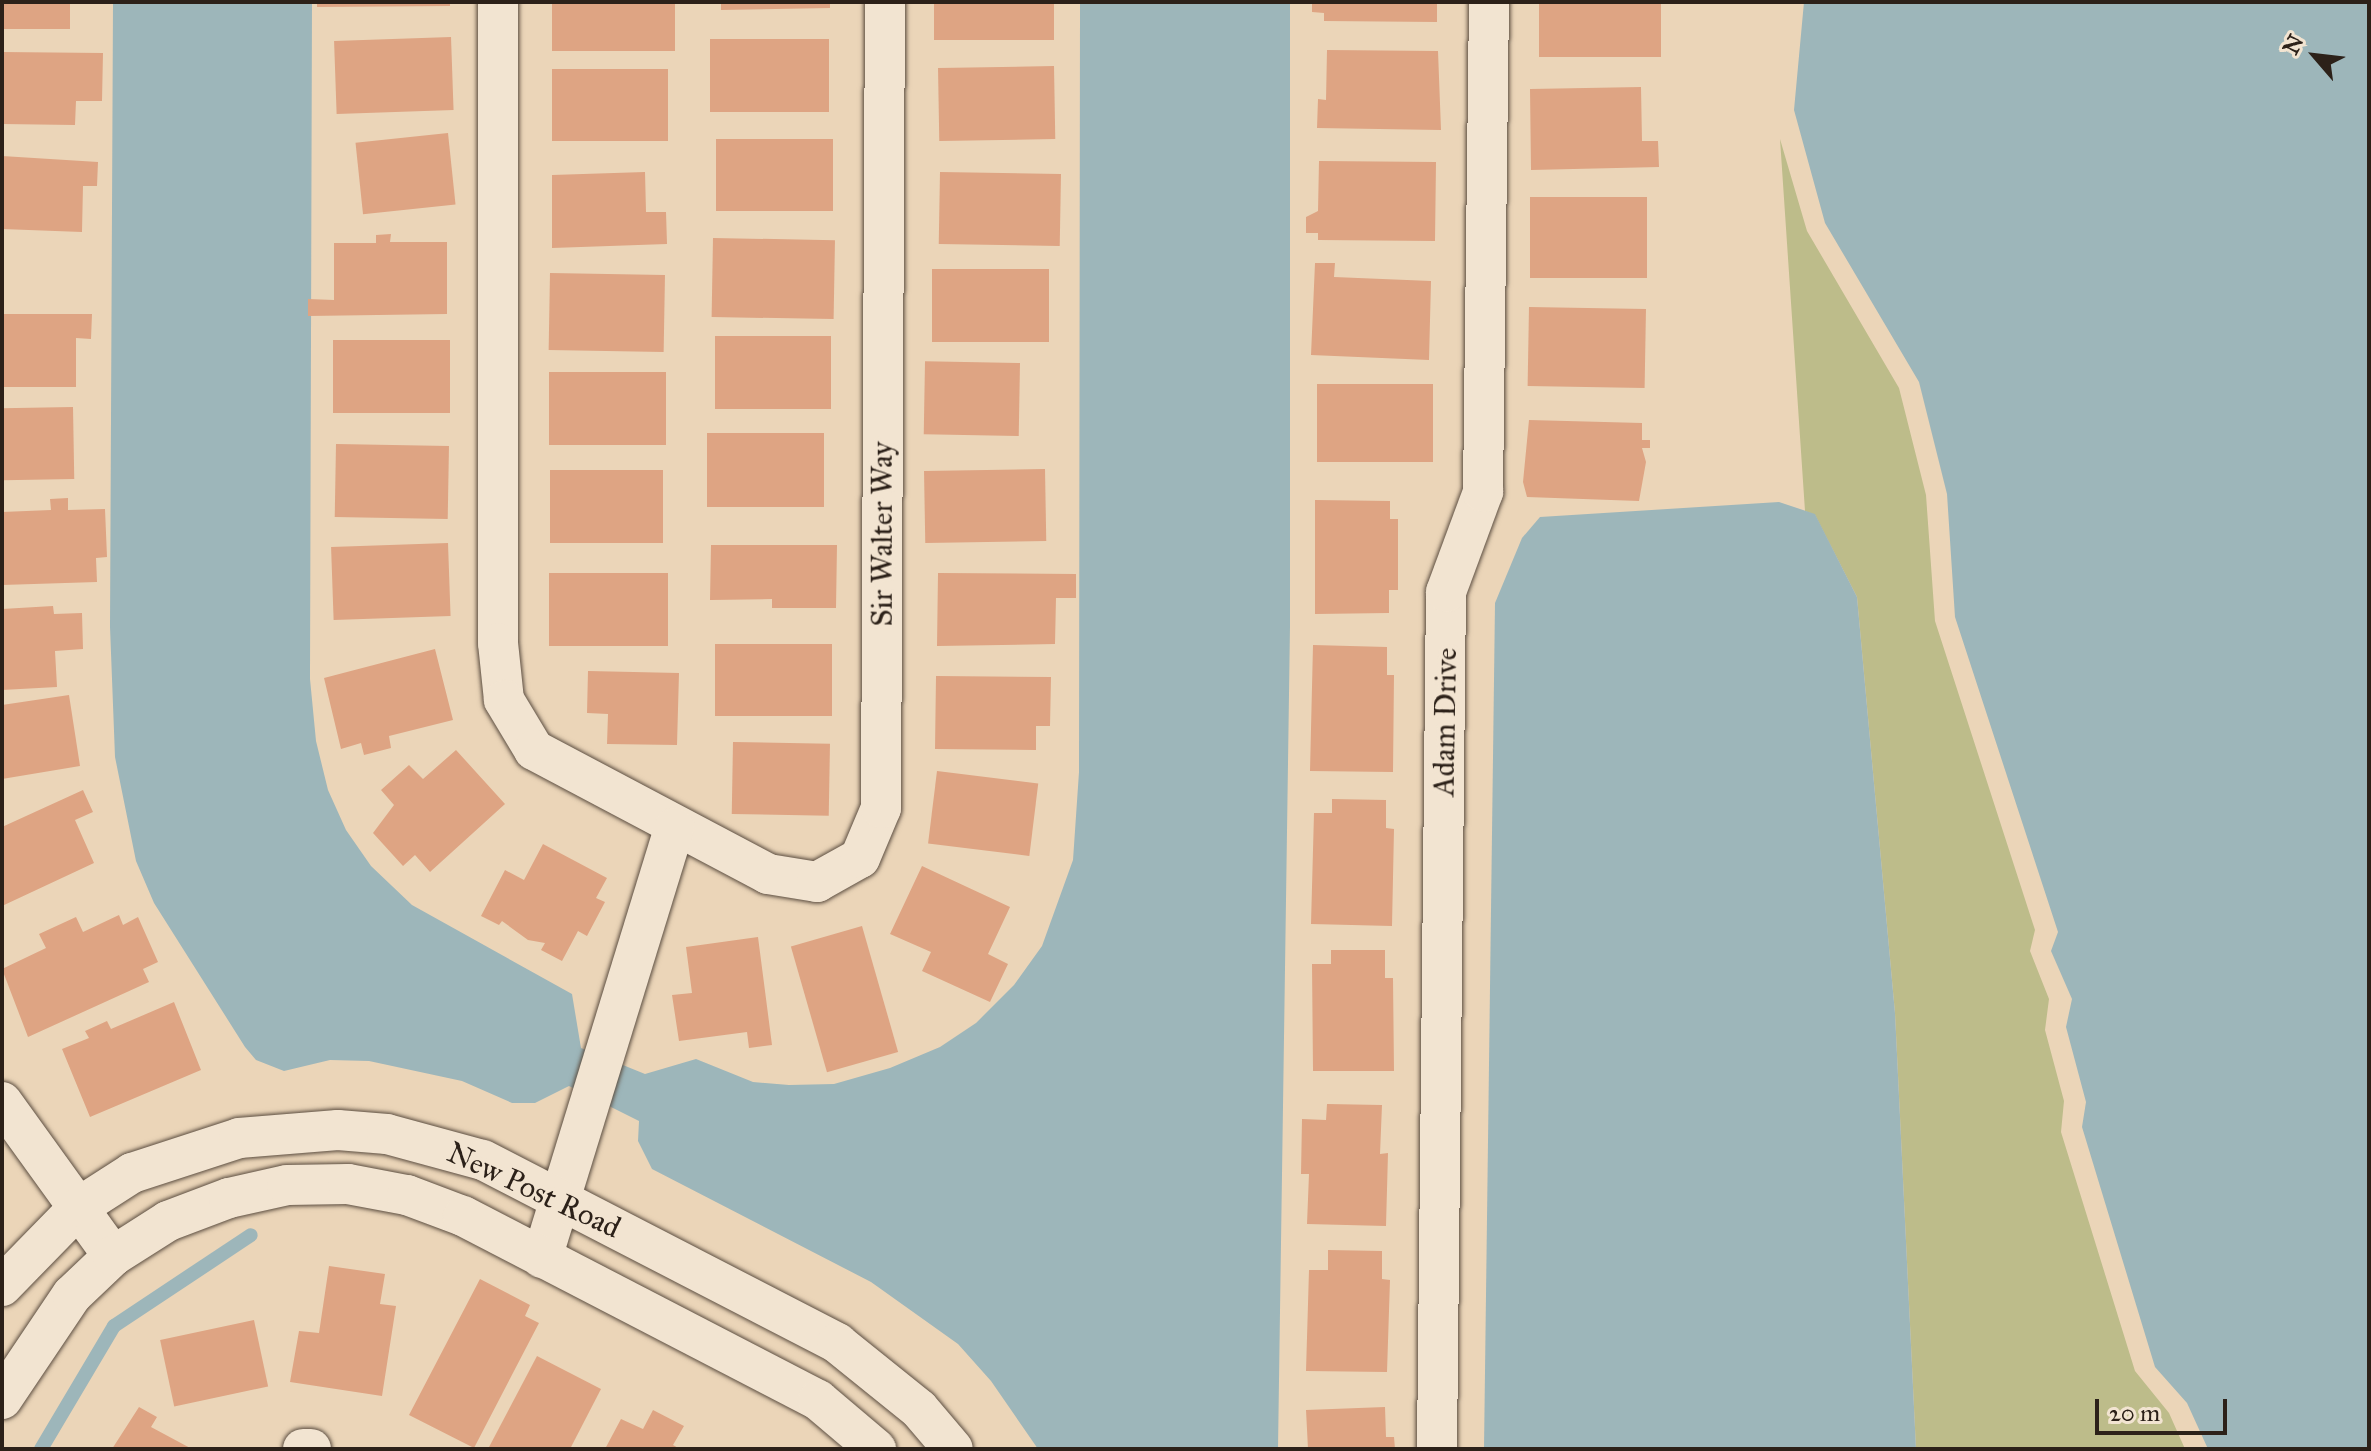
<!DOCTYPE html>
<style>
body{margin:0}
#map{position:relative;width:2371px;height:1451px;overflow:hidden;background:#ebd5b8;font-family:"IM FELL Great Primer",serif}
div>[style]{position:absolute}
.green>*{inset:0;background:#bdbc8a}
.water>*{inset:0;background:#9db6ba}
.stream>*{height:14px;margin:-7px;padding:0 7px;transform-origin:7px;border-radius:7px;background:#9db6ba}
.building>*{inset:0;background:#dea483;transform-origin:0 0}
.roads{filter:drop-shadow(0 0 2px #5c4e41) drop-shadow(0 0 2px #5c4e41)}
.minor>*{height:40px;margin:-20px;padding:0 20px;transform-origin:20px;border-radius:20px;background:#f2e4d1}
span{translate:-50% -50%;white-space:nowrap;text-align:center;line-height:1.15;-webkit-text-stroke:8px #f2e4d1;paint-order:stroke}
.street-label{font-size:30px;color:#2c2119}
.frame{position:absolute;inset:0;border:4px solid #2c2119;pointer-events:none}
.north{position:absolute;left:2275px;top:16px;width:80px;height:80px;-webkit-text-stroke:6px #f2e4d1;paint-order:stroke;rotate:298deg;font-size:22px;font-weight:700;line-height:32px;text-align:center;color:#2c2119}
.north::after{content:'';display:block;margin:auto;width:28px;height:36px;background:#2c2119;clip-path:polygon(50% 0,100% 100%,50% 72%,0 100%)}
.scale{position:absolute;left:2095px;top:1399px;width:132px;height:36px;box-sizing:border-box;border:4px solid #2c2119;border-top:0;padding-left:10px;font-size:24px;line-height:28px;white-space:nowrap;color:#2c2119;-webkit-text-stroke:6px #f2e4d1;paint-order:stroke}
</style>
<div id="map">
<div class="green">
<i style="clip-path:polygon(1780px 139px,1807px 231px,1899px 388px,1926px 495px,1935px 621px,2035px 930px,2030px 951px,2049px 999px,2045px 1030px,2064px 1101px,2061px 1132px,2135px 1371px,2169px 1413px,2185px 1449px,1916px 1449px,1895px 1013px,1857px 597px,1815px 515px,1805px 511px)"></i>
</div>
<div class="water">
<i style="clip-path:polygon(113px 2px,312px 2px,310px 679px,316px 741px,328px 790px,346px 830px,371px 866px,412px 905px,572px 994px,581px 1048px,645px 1074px,696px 1059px,753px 1082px,789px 1085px,834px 1084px,890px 1068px,940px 1047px,976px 1023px,1014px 985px,1042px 946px,1073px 860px,1079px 772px,1080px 2px,1290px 2px,1290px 626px,1278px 1449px,1038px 1449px,991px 1381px,958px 1344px,871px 1282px,652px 1169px,638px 1141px,639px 1121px,569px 1086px,535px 1103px,512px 1103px,462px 1081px,369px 1061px,330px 1060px,284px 1071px,256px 1060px,245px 1047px,154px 903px,136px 861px,115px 757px,110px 627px)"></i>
<i style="clip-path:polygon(1804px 2px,2369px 2px,2369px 1449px,2208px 1449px,2187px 1403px,2155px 1367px,2082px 1127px,2086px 1102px,2066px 1027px,2072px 999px,2051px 951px,2058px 932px,1955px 617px,1947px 494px,1919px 382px,1825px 223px,1794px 110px)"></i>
<i style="clip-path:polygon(1779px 502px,1815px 514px,1857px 597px,1895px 1013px,1916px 1449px,1484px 1449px,1495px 603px,1522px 538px,1540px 517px)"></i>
</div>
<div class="stream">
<i style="left:41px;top:1449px;width:143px;rotate:-59.3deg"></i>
<i style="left:114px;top:1326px;width:164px;rotate:-33.6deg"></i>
</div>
<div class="building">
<i style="left:2px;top:2px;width:68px;height:27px"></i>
<i style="clip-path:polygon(317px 2px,450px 2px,450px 6px,317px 7px)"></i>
<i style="left:552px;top:2px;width:123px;height:49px"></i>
<i style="clip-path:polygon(721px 2px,830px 2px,830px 8px,721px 10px)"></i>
<i style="left:934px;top:2px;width:120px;height:38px"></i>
<i style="clip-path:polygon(1312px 2px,1437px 2px,1437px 22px,1324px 21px,1324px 13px,1312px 12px)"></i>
<i style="left:1539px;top:2px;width:122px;height:55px"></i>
<i style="left:451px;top:37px;width:73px;height:117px;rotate:88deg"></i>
<i style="left:710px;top:39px;width:119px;height:73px"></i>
<i style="clip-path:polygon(1327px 50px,1438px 51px,1441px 130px,1317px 128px,1318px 99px,1326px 100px)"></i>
<i style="clip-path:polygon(2px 52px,103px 53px,102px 101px,76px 101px,75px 125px,2px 124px)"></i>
<i style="left:1054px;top:66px;width:73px;height:116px;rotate:89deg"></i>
<i style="left:552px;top:69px;width:116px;height:72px"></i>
<i style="clip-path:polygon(1641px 87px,1642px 141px,1658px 141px,1659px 167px,1531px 170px,1530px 89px)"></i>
<i style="left:448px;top:133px;width:72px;height:93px;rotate:84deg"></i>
<i style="left:716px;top:139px;width:117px;height:72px"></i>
<i style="clip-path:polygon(2px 156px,98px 162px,97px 186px,83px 186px,82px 232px,2px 229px)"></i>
<i style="clip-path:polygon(1319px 161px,1436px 162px,1435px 241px,1318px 240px,1318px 233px,1306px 233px,1306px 217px,1318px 211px)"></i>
<i style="clip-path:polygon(645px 172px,646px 212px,666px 212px,667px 244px,552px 248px,552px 175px)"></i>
<i style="left:940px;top:172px;width:121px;height:72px;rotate:1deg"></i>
<i style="left:1530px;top:197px;width:117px;height:81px"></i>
<i style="clip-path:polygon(391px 234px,390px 242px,447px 242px,447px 314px,308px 316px,308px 299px,334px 300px,334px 243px,376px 243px,376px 235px)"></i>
<i style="left:713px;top:238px;width:122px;height:79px;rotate:1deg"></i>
<i style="clip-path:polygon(1315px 263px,1335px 263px,1334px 277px,1431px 281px,1429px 360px,1311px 355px)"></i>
<i style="left:1049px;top:269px;width:73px;height:117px;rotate:90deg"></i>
<i style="left:550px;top:273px;width:115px;height:77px;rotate:1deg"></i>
<i style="left:1529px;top:307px;width:117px;height:79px;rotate:1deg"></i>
<i style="clip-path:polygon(2px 314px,92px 314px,91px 339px,76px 338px,76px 387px,2px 387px)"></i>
<i style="left:715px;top:336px;width:116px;height:73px"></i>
<i style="left:333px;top:340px;width:117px;height:73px"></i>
<i style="left:1020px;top:363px;width:73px;height:95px;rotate:91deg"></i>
<i style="left:666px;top:372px;width:73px;height:117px;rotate:90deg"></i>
<i style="left:1317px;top:384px;width:116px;height:78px"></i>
<i style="left:73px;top:407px;width:72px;height:71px;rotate:89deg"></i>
<i style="clip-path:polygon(1529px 420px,1642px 423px,1642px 440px,1650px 440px,1650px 448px,1642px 448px,1646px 462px,1639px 501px,1527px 497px,1523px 482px)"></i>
<i style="left:824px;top:433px;width:74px;height:117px;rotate:90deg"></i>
<i style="left:336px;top:444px;width:113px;height:73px;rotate:1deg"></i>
<i style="left:1045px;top:469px;width:72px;height:121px;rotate:89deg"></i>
<i style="left:663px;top:470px;width:73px;height:113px;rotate:90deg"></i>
<i style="clip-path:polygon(68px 498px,68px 510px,105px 509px,107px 557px,96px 558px,97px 582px,2px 585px,2px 512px,51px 510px,50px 499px)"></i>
<i style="clip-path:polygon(1315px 500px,1390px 501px,1390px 519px,1398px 519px,1398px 590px,1389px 590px,1389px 613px,1315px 614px)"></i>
<i style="left:448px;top:543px;width:73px;height:117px;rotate:88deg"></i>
<i style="clip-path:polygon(711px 545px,837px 545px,836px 608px,772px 608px,772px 599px,710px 600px)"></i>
<i style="left:549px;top:573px;width:119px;height:73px"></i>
<i style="clip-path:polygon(938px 573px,1076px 574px,1076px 598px,1056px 598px,1055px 644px,937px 646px)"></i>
<i style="clip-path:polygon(53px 606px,54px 614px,82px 613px,83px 649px,55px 651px,57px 687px,2px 690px,2px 609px)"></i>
<i style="left:832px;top:644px;width:72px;height:117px;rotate:90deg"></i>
<i style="clip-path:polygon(1313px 645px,1387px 647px,1387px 675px,1394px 675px,1393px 772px,1310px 771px)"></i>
<i style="clip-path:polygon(435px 649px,453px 720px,389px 736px,391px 748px,364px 755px,361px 743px,341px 749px,324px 678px)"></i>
<i style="clip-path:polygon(588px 671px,679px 673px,677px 745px,607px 744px,608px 714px,587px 713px)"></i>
<i style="clip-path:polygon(936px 676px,1051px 677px,1050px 726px,1036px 726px,1036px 750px,935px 749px)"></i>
<i style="clip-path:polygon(69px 695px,80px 766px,2px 779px,2px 705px)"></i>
<i style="left:733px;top:742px;width:97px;height:72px;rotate:1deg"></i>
<i style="clip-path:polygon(456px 750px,505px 804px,430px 872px,415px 855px,403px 866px,373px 833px,394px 805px,381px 790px,409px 765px,423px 779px)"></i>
<i style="left:937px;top:771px;width:102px;height:73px;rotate:7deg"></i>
<i style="clip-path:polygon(83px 790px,93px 812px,75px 820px,94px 863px,2px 906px,2px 827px)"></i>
<i style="clip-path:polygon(1332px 799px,1386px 800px,1386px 828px,1394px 829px,1392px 926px,1311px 924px,1314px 813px,1332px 813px)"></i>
<i style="clip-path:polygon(543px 844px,607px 878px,596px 898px,605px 902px,587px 936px,578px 931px,562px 961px,541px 950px,545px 943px,528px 940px,502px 921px,499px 925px,481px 916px,505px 870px,524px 880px)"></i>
<i style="clip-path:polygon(922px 866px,1010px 907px,988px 954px,1008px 964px,990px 1002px,922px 971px,931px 952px,890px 934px)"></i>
<i style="clip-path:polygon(119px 915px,123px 925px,138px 917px,158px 962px,143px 969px,149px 982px,28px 1037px,2px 969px,46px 948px,39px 934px,76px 917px,83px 932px)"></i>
<i style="left:862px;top:926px;width:131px;height:74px;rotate:74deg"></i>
<i style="clip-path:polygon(758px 937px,772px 1045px,749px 1048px,747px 1032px,679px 1041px,672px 995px,692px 993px,686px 947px)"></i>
<i style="clip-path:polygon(1331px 950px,1385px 950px,1385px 978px,1393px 978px,1394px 1071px,1313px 1071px,1312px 964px,1331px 964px)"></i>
<i style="clip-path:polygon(174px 1002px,201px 1070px,90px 1117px,62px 1049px,89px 1038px,85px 1031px,107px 1021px,111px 1029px)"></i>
<i style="clip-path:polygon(1327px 1104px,1382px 1105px,1380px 1154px,1388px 1153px,1386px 1226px,1307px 1224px,1309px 1174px,1301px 1174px,1302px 1119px,1326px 1120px)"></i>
<i style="clip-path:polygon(1328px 1250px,1382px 1251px,1382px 1279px,1390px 1280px,1387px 1372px,1306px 1371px,1309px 1270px,1328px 1270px)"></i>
<i style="clip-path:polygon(329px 1266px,385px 1274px,380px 1304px,396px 1306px,382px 1396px,290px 1382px,299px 1331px,319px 1333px)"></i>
<i style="clip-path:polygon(480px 1279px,530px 1305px,525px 1316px,539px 1323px,474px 1448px,409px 1415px)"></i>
<i style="left:254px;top:1320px;width:68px;height:96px;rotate:78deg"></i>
<i style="clip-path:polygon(537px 1356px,601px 1389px,570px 1449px,488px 1449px)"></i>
<i style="clip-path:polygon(139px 1407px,157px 1417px,151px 1427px,192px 1449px,112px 1449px)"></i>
<i style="clip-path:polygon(1385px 1407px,1386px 1437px,1394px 1437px,1395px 1449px,1308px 1449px,1306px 1410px)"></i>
<i style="clip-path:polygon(653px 1410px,684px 1426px,673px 1445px,680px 1449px,605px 1449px,621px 1419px,643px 1429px)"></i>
</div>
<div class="roads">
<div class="minor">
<i style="left:498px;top:2px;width:641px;rotate:90deg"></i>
<i style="left:498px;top:643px;width:57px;rotate:84deg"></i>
<i style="left:504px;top:700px;width:58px;rotate:59deg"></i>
<i style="left:534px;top:750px;width:265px;rotate:27.9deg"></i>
<i style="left:768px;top:874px;width:50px;rotate:9.3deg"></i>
<i style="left:817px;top:882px;width:49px;rotate:-29.2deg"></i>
<i style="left:860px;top:858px;width:54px;rotate:-67.2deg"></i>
<i style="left:881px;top:808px;width:806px;rotate:-89.72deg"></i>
<i style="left:2px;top:1102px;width:190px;rotate:54.2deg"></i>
<i style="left:542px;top:1258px;width:450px;rotate:-72.9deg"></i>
<i style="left:2px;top:1286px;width:110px;rotate:-45.7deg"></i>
<i style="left:79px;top:1207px;width:63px;rotate:-32.7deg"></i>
<i style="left:132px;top:1173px;width:113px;rotate:-18.1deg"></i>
<i style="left:239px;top:1138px;width:99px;rotate:-4.6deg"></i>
<i style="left:338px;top:1130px;width:49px;rotate:4.7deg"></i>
<i style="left:387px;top:1134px;width:99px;rotate:15.2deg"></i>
<i style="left:483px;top:1160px;width:399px;rotate:27.3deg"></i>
<i style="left:837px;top:1343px;width:105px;rotate:38.8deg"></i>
<i style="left:919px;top:1409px;width:52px;rotate:49.6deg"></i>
<i style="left:2px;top:1399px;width:125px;rotate:-56.1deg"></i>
<i style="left:72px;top:1295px;width:57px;rotate:-43.6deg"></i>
<i style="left:113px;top:1256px;width:65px;rotate:-32.5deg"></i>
<i style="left:168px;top:1221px;width:65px;rotate:-20.7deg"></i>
<i style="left:229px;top:1198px;width:59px;rotate:-12.6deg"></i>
<i style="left:287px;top:1185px;width:61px;rotate:-0.9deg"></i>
<i style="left:348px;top:1184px;width:60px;rotate:10.6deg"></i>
<i style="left:407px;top:1195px;width:60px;rotate:20.6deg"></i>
<i style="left:463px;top:1216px;width:400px;rotate:27.4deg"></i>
<i style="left:818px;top:1400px;width:76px;rotate:40.2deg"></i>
<i style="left:303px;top:1449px;width:8px"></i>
<i style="left:1437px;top:1449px;width:857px;rotate:-89.4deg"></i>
<i style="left:1446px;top:592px;width:107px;rotate:-69.7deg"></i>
<i style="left:1483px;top:492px;width:490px;rotate:-89.3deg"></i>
</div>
</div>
<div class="street-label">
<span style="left:882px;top:534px;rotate:-90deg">Sir Walter Way</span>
<span style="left:1445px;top:722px;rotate:-89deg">Adam Drive</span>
<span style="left:534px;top:1190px;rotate:25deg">New Post Road</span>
</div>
<div class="frame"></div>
<div class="north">N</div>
<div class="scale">20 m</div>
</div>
